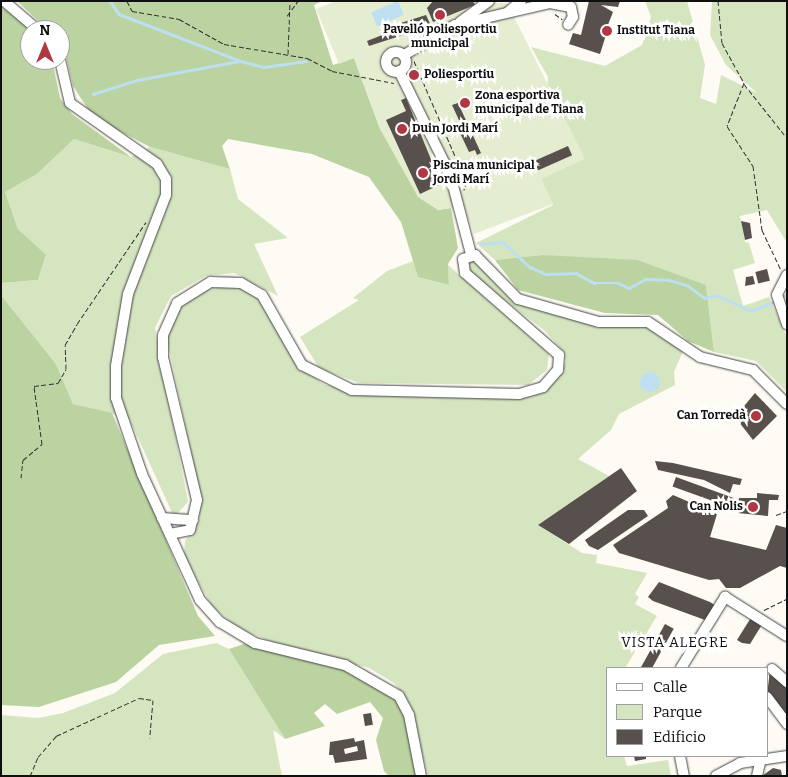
<!DOCTYPE html>
<meta charset="utf-8">
<style>
body{margin:0}
#map{position:relative;width:788px;height:777px;overflow:hidden;background:#fdfbf3;font-family:Bitter,serif}
div>[style]{position:absolute}
.green>*{inset:0;background:#d5e5c0}
.forest>*{inset:0;background:#bad3a1}
.pitch>*{inset:0;background:#e5edd1}
.water>*{inset:0;background:#bedfef;transform-origin:0 0}
.round{border-radius:50%}
.stream>*{height:2.5px;margin:-1.25px;padding:0 1.25px;transform-origin:1.25px;border-radius:1.25px;background:#bedfef}
.building>*{inset:0;background:#57504d;transform-origin:0 0}
.path>*{height:1px;margin-top:-0.5px;transform-origin:0;background:repeating-linear-gradient(90deg,#313131 0 5px,transparent 0 7.5px)}
.roads{filter:drop-shadow(0 0 1px #424242) drop-shadow(0 0 1px #424242)}
.minor>*{height:10px;margin:-5px;padding:0 5px;transform-origin:5px;border-radius:5px;background:#fff}
.minor>.ring{margin:-5px;padding:0;box-sizing:content-box;background:none;border:10px solid #fff;border-radius:50%}
.dots>*{width:14px;height:14px;translate:-50% -50%;box-sizing:border-box;border:2px solid #fff;border-radius:50%}
span{translate:-50% -50%;white-space:nowrap;text-align:center;line-height:1.15;-webkit-text-stroke:5px #fff;paint-order:stroke}
.poi-label{font-size:12px;color:#0f0f0f;font-weight:700}
.left{translate:0 -50%;text-align:left}
.right{translate:-100% -50%;text-align:right}
.neighbourhood-label{font-size:14px;color:#0f0f0f;letter-spacing:1px}
.frame{position:absolute;inset:0;border:2px solid #0f0f0f;pointer-events:none}
.legend{position:absolute;left:606px;top:667px;width:162px;height:90px;box-sizing:border-box;background:#fff;border:1px solid #9f9f9f;margin:0;padding:6px 9px;list-style:none;font-size:15px;color:#0f0f0f}
.legend li{display:flex;align-items:center;gap:10px;height:25px}
.legend b{width:25px;border:1px solid #9f9f9f}
.north{position:absolute;left:20px;top:20px;width:50px;height:50px;box-sizing:border-box;background:#fff;border:1px solid #9f9f9f;border-radius:50%;rotate:0deg;font-size:14px;font-weight:700;line-height:20px;text-align:center;color:#0f0f0f}
.north::after{content:'';display:block;margin:auto;width:18px;height:22px;background:#af3843;clip-path:polygon(50% 0,100% 100%,50% 72%,0 100%)}
</style>
<div id="map">
<div class="green">
<i style="clip-path:polygon(645px 1px,687px 1px,705px 65px,700px 98px,716px 104px,721px 75px,757px 93px,726px 65px,710px 35px,712px 1px,787px 1px,787px 243px,767px 210px,740px 216px,745px 242px,749px 243px,755px 263px,733px 270px,743px 306px,769px 297px,787px 337px,787px 392px,756px 361px,714px 352px,706px 285px,542px 255px,495px 260px,476px 243px,553px 205px,541px 179px,548px 77px,531px 47px,605px 66px,642px 45px,651px 17px)"></i>
<i style="clip-path:polygon(74px 139px,131px 157px,150px 147px,230px 169px,238px 199px,288px 238px,254px 244px,278px 296px,234px 273px,206px 276px,171px 296px,155px 328px,188px 502px,174px 517px,129px 418px,73px 404px,56px 364px,1px 295px,1px 283px,38px 280px,46px 256px,18px 229px,5px 192px,37px 174px)"></i>
<i style="clip-path:polygon(468px 258px,483px 264px,508px 295px,537px 309px,649px 326px,683px 351px,674px 372px,675px 385px,619px 414px,611px 430px,578px 459px,609px 476px,538px 525px,582px 553px,597px 555px,596px 563px,647px 573px,635px 594px,639px 597px,635px 604px,657px 616px,625px 668px,607px 668px,607px 756px,624px 756px,627px 766px,668px 760px,671px 776px,428px 776px,409px 703px,394px 683px,369px 668px,277px 644px,238px 628px,212px 606px,184px 556px,185px 541px,199px 521px,201px 499px,167px 340px,171px 323px,188px 297px,219px 286px,243px 288px,254px 294px,265px 304px,303px 370px,325px 385px,511px 398px,534px 396px,557px 379px,566px 362px,564px 352px,544px 330px,470px 274px)"></i>
<i style="clip-path:polygon(413px 261px,418px 277px,449px 285px,448px 265px,549px 354px,547px 370px,528px 385px,359px 383px,319px 368px,300px 337px,359px 300px,353px 298px,387px 271px)"></i>
<i style="clip-path:polygon(216px 643px,229px 649px,285px 739px,273px 730px,282px 776px,1px 776px,1px 715px,38px 718px,63px 713px,115px 693px,163px 654px)"></i>
</div>
<div class="forest">
<i style="clip-path:polygon(17px 1px,322px 1px,314px 5px,333px 65px,354px 58px,380px 129px,438px 210px,451px 208px,458px 248px,448px 264px,449px 285px,418px 277px,401px 222px,369px 177px,312px 154px,228px 139px,222px 146px,230px 169px,150px 147px,93px 117px,73px 86px,60px 30px,48px 30px)"></i>
<i style="clip-path:polygon(1px 6px,30px 30px,30px 60px,52px 60px,60px 98px,72px 114px,131px 157px,74px 139px,37px 174px,5px 192px,18px 229px,46px 255px,38px 280px,1px 283px)"></i>
<i style="clip-path:polygon(542px 255px,637px 260px,706px 285px,714px 352px,688px 341px,658px 315px,605px 313px,518px 290px,495px 260px)"></i>
<i style="clip-path:polygon(1px 295px,56px 364px,73px 404px,112px 413px,198px 616px,215px 636px,159px 645px,116px 682px,39px 707px,1px 705px)"></i>
<i style="clip-path:polygon(244px 644px,345px 670px,395px 697px,407px 721px,418px 776px,389px 776px,384px 771px,376px 740px,383px 718px,370px 702px,337px 714px,325px 704px,314px 713px,325px 726px,285px 739px,229px 649px)"></i>
</div>
<div class="pitch">
<i style="clip-path:polygon(336px 1px,507px 3px,585px 159px,541px 179px,553px 204px,474px 234px,464px 206px,438px 210px,418px 197px,380px 129px,354px 58px,339px 64px,316px 9px)"></i>
</div>
<div class="water">
<i style="left:398px;top:1px;width:15px;height:29px;rotate:67deg"></i>
<i class="round" style="left:640px;top:372px;width:20px;height:20px"></i>
</div>
<div class="stream">
<i style="left:110px;top:1px;width:16px;rotate:55deg"></i>
<i style="left:119px;top:14px;width:131px;rotate:21.1deg"></i>
<i style="left:241px;top:61px;width:24px;rotate:15deg"></i>
<i style="left:264px;top:67px;width:42px;rotate:-8.1deg"></i>
<i style="left:93px;top:94px;width:46px;rotate:-17.7deg"></i>
<i style="left:137px;top:80px;width:105px;rotate:-10.5deg"></i>
<i style="left:481px;top:244px;width:22px;rotate:-5deg"></i>
<i style="left:503px;top:242px;width:37px;rotate:43deg"></i>
<i style="left:530px;top:267px;width:17px;rotate:24deg"></i>
<i style="left:546px;top:274px;width:30px;rotate:-2deg"></i>
<i style="left:576px;top:273px;width:21px;rotate:29deg"></i>
<i style="left:594px;top:283px;width:24px"></i>
<i style="left:618px;top:283px;width:12px;rotate:24deg"></i>
<i style="left:629px;top:288px;width:18px;rotate:-29deg"></i>
<i style="left:645px;top:279px;width:24px;rotate:2deg"></i>
<i style="left:669px;top:280px;width:19px;rotate:16deg"></i>
<i style="left:687px;top:285px;width:22px;rotate:36deg"></i>
<i style="left:705px;top:298px;width:12px;rotate:-14deg"></i>
<i style="left:717px;top:295px;width:38px;rotate:25deg"></i>
<i style="left:751px;top:311px;width:24px;rotate:-22deg"></i>
<i style="left:782px;top:297px;width:5px;rotate:-22deg"></i>
</div>
<div class="building">
<i style="clip-path:polygon(433px 1px,473px 1px,475px 5px,433px 22px,427px 8px)"></i>
<i style="clip-path:polygon(589px 1px,620px 1px,618px 7px,601px 5px,613px 12px,606px 30px,602px 30px,607px 32px,600px 54px,569px 44px,573px 33px,581px 35px)"></i>
<i style="clip-path:polygon(426px 15px,431px 26px,369px 46px,367px 41px,390px 32px,388px 27px)"></i>
<i style="clip-path:polygon(406px 98px,441px 184px,420px 194px,386px 120px,406px 111px,401px 100px)"></i>
<i style="clip-path:polygon(458px 103px,481px 153px,477px 155px,475px 150px,469px 152px,460px 133px,464px 131px,452px 105px)"></i>
<i style="left:568px;top:146px;width:10px;height:37px;rotate:66deg"></i>
<i style="clip-path:polygon(741px 221px,750px 223px,752px 238px,745px 240px)"></i>
<i style="left:767px;top:269px;width:12px;height:12px;rotate:76deg"></i>
<i style="clip-path:polygon(753px 276px,755px 284px,745px 286px,746px 277px)"></i>
<i style="clip-path:polygon(755px 393px,777px 416px,753px 440px,735px 417px)"></i>
<i style="clip-path:polygon(655px 461px,673px 463px,742px 479px,740px 485px,733px 484px,730px 493px,704px 480px,658px 470px)"></i>
<i style="clip-path:polygon(621px 468px,637px 491px,569px 544px,538px 525px)"></i>
<i style="left:676px;top:477px;width:62px;height:10px;rotate:20deg"></i>
<i style="clip-path:polygon(757px 493px,779px 495px,778px 500px,769px 500px,768px 516px,737px 513px,739px 498px,757px 498px)"></i>
<i style="clip-path:polygon(673px 495px,717px 514px,710px 537px,766px 550px,776px 525px,787px 528px,787px 568px,780px 566px,740px 588px,726px 588px,719px 579px,709px 580px,619px 553px,613px 545px,668px 508px,666px 501px)"></i>
<i style="clip-path:polygon(628px 510px,644px 510px,648px 516px,598px 550px,589px 546px,585px 540px)"></i>
<i style="clip-path:polygon(659px 582px,710px 602px,716px 606px,705px 620px,653px 601px,648px 597px)"></i>
<i style="clip-path:polygon(752px 616px,763px 623px,750px 644px,742px 643px,737px 640px)"></i>
<i style="left:665px;top:624px;width:10px;height:51px;rotate:29deg"></i>
<i style="clip-path:polygon(770px 670px,787px 684px,787px 717px,767px 695px)"></i>
<i style="left:371px;top:713px;width:12px;height:8px;rotate:81deg"></i>
<i style="clip-path:polygon(evenodd,354px 738px,355px 742px,364px 740px,367px 759px,335px 763px,333px 755px,329px 755px,330px 742px,354px 738px,357px 746px,358px 751px,345px 754px,344px 749px,357px 746px)"></i>
<i style="clip-path:polygon(634px 756px,646px 756px,646px 759px,635px 761px)"></i>
<i style="clip-path:polygon(773px 768px,781px 770px,782px 776px,762px 776px)"></i>
</div>
<div class="path">
<i style="left:127px;top:1px;width:11px;rotate:63deg"></i>
<i style="left:132px;top:11px;width:48px;rotate:9.7deg"></i>
<i style="left:179px;top:19px;width:51px;rotate:29.1deg"></i>
<i style="left:224px;top:44px;width:84px;rotate:9.6deg"></i>
<i style="left:307px;top:58px;width:28px;rotate:27deg"></i>
<i style="left:332px;top:71px;width:63px;rotate:11deg"></i>
<i style="left:718px;top:1px;width:42px;rotate:84.6deg"></i>
<i style="left:722px;top:43px;width:46px;rotate:61.2deg"></i>
<i style="left:744px;top:83px;width:46px;rotate:111.6deg"></i>
<i style="left:727px;top:126px;width:48px;rotate:57deg"></i>
<i style="left:753px;top:166px;width:65px;rotate:82deg"></i>
<i style="left:762px;top:230px;width:44px;rotate:64.6deg"></i>
<i style="left:555px;top:14px;width:9px;rotate:36deg"></i>
<i style="left:287px;top:16px;width:19px;rotate:-54deg"></i>
<i style="left:434px;top:25px;width:8px;rotate:-23deg"></i>
<i style="left:288px;top:54px;width:53px;rotate:-87.8deg"></i>
<i style="left:414px;top:61px;width:131px;rotate:66.6deg"></i>
<i style="left:466px;top:181px;width:9px;rotate:103deg"></i>
<i style="left:744px;top:84px;width:69px;rotate:51.5deg"></i>
<i style="left:21px;top:478px;width:18px;rotate:-84deg"></i>
<i style="left:23px;top:460px;width:25px;rotate:-40deg"></i>
<i style="left:42px;top:444px;width:59px;rotate:-97.9deg"></i>
<i style="left:34px;top:386px;width:24px;rotate:-7deg"></i>
<i style="left:58px;top:383px;width:16px;rotate:-60deg"></i>
<i style="left:66px;top:369px;width:24px;rotate:-92deg"></i>
<i style="left:65px;top:345px;width:24px;rotate:-60deg"></i>
<i style="left:77px;top:324px;width:123px;rotate:-55.9deg"></i>
<i style="left:776px;top:515px;width:12px;rotate:-20deg"></i>
<i style="left:764px;top:610px;width:25px;rotate:-26deg"></i>
<i style="left:30px;top:776px;width:21px;rotate:-67deg"></i>
<i style="left:38px;top:757px;width:28px;rotate:-49deg"></i>
<i style="left:56px;top:736px;width:91px;rotate:-24.6deg"></i>
<i style="left:139px;top:698px;width:14px;rotate:8deg"></i>
<i style="left:153px;top:700px;width:38px;rotate:95deg"></i>
</div>
<div class="roads">
<div class="minor">
<i style="left:4px;top:1px;width:45px;rotate:40.5deg"></i>
<i style="left:508px;top:12px;width:17px;rotate:-40deg"></i>
<i style="left:460px;top:22px;width:36px;rotate:-36deg"></i>
<i class="ring" style="left:386px;top:52px;width:10px;height:10px"></i>
<i style="left:404px;top:55px;width:59px;rotate:-30.5deg"></i>
<i style="left:455px;top:25px;width:98px;rotate:-13deg"></i>
<i style="left:550px;top:3px;width:21px;rotate:11deg"></i>
<i style="left:571px;top:7px;width:10px;rotate:79deg"></i>
<i style="left:573px;top:17px;width:9px;rotate:122deg"></i>
<i style="left:60px;top:60px;width:44px;rotate:76.9deg"></i>
<i style="left:70px;top:103px;width:106px;rotate:35deg"></i>
<i style="left:157px;top:164px;width:17px;rotate:59deg"></i>
<i style="left:166px;top:179px;width:16px;rotate:90deg"></i>
<i style="left:166px;top:195px;width:106px;rotate:111deg"></i>
<i style="left:128px;top:294px;width:73px;rotate:99.5deg"></i>
<i style="left:116px;top:366px;width:32px;rotate:90deg"></i>
<i style="left:116px;top:398px;width:80px;rotate:71.1deg"></i>
<i style="left:142px;top:474px;width:139px;rotate:65.3deg"></i>
<i style="left:200px;top:600px;width:30px;rotate:48deg"></i>
<i style="left:220px;top:622px;width:41px;rotate:31deg"></i>
<i style="left:255px;top:643px;width:93px;rotate:13.7deg"></i>
<i style="left:345px;top:665px;width:62px;rotate:29.9deg"></i>
<i style="left:399px;top:696px;width:21px;rotate:62deg"></i>
<i style="left:409px;top:715px;width:62px;rotate:78.9deg"></i>
<i style="left:399px;top:71px;width:115px;rotate:63.7deg"></i>
<i style="left:450px;top:174px;width:83px;rotate:75.3deg"></i>
<i style="left:787px;top:275px;width:22px;rotate:117deg"></i>
<i style="left:777px;top:295px;width:31px;rotate:71deg"></i>
<i style="left:162px;top:518px;width:31px;rotate:4deg"></i>
<i style="left:170px;top:534px;width:20px;rotate:-11deg"></i>
<i style="left:190px;top:530px;width:31px;rotate:-77deg"></i>
<i style="left:197px;top:500px;width:147px;rotate:-103.4deg"></i>
<i style="left:163px;top:357px;width:22px;rotate:-90deg"></i>
<i style="left:163px;top:335px;width:35px;rotate:-66deg"></i>
<i style="left:177px;top:303px;width:40px;rotate:-32deg"></i>
<i style="left:211px;top:282px;width:30px;rotate:2deg"></i>
<i style="left:241px;top:283px;width:24px;rotate:30deg"></i>
<i style="left:262px;top:295px;width:81px;rotate:60.3deg"></i>
<i style="left:302px;top:365px;width:56px;rotate:26.6deg"></i>
<i style="left:352px;top:390px;width:167px;rotate:1.4deg"></i>
<i style="left:519px;top:394px;width:25px;rotate:-16deg"></i>
<i style="left:543px;top:387px;width:23px;rotate:-49deg"></i>
<i style="left:558px;top:370px;width:15px;rotate:-86deg"></i>
<i style="left:559px;top:355px;width:125px;rotate:-138.9deg"></i>
<i style="left:465px;top:273px;width:14px;rotate:-98deg"></i>
<i style="left:463px;top:259px;width:13px;rotate:-18deg"></i>
<i style="left:475px;top:255px;width:62px;rotate:45.7deg"></i>
<i style="left:518px;top:299px;width:84px;rotate:15.9deg"></i>
<i style="left:599px;top:322px;width:49px"></i>
<i style="left:648px;top:322px;width:63px;rotate:33.9deg"></i>
<i style="left:700px;top:357px;width:55px;rotate:13.8deg"></i>
<i style="left:753px;top:370px;width:48px;rotate:45deg"></i>
<i style="left:681px;top:668px;width:84px;rotate:-58.2deg"></i>
<i style="left:725px;top:597px;width:73px;rotate:32.2deg"></i>
<i style="left:772px;top:669px;width:20px;rotate:41deg"></i>
<i style="left:767px;top:697px;width:34px;rotate:53deg"></i>
<i style="left:680px;top:756px;width:20px;rotate:79deg"></i>
<i style="left:716px;top:776px;width:27px;rotate:-28deg"></i>
<i style="left:740px;top:763px;width:48px;rotate:-8.5deg"></i>
<i style="left:757px;top:776px;width:17px;rotate:-77deg"></i>
</div>
</div>
<div class="dots">
<i style="left:440px;top:15px;background:#af3843"></i>
<i style="left:607px;top:31px;background:#af3843"></i>
<i style="left:414px;top:75px;background:#af3843"></i>
<i style="left:465px;top:103px;background:#af3843"></i>
<i style="left:402px;top:129px;background:#af3843"></i>
<i style="left:423px;top:173px;background:#af3843"></i>
<i style="left:756px;top:416px;background:#af3843"></i>
<i style="left:753px;top:507px;background:#af3843"></i>
</div>
<div class="poi-label">
<span style="left:440px;top:37px">Pavelló poliesportiu<br>municipal</span>
<span class="left" style="left:617px;top:31px">Institut Tiana</span>
<span class="left" style="left:424px;top:75px">Poliesportiu</span>
<span class="left" style="left:475px;top:103px">Zona esportiva<br>municipal de Tiana</span>
<span class="left" style="left:412px;top:129px">Duin Jordi Marí</span>
<span class="left" style="left:433px;top:173px">Piscina municipal<br>Jordi Marí</span>
<span class="right" style="left:746px;top:416px">Can Torredà</span>
<span class="right" style="left:743px;top:507px">Can Nolis</span>
</div>
<div class="neighbourhood-label">
<span style="left:675px;top:643px">VISTA ALEGRE</span>
</div>
<div class="frame"></div>
<ul class="legend">
<li><b style="height:6px;background:#fff"></b>Calle</li>
<li><b style="height:14px;background:#d5e5c0"></b>Parque</li>
<li><b style="height:14px;background:#57504d"></b>Edificio</li>
</ul>
<div class="north">N</div>
</div>
